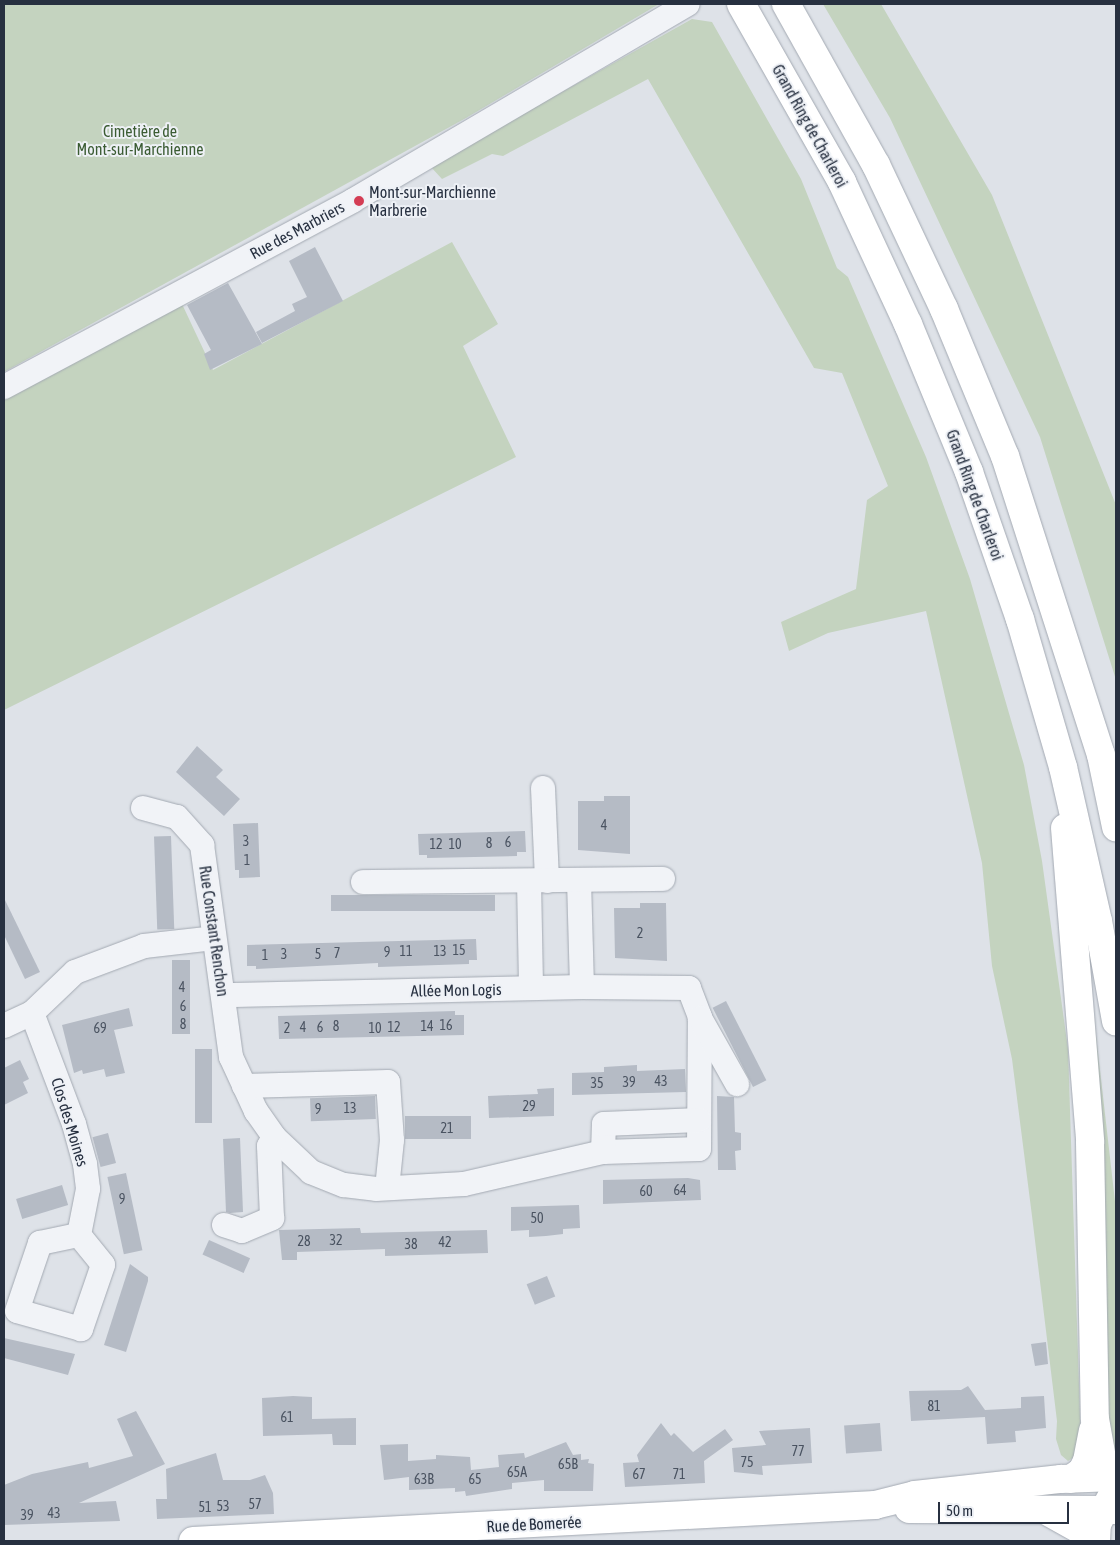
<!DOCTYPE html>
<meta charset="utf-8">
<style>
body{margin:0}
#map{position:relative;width:1120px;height:1545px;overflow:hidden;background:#dee2e8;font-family:"Asap Condensed",sans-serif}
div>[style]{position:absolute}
.green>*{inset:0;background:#c4d3bf}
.building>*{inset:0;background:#b5bbc5;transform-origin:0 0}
.roads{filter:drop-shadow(0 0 1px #a3a9b2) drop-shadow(0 0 1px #a3a9b2)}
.minor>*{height:24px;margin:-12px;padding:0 12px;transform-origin:12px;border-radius:12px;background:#f1f3f7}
.major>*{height:28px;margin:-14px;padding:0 14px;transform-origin:14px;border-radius:14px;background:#fff}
.highway>*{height:28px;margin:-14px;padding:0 14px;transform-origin:14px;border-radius:14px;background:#fff}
.dots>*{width:14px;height:14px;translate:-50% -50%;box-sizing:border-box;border:2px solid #eef1f6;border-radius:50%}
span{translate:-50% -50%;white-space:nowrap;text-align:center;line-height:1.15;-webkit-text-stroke:4px #eef1f6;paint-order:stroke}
.number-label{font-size:14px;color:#4a5361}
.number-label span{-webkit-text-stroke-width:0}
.street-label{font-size:16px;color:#273040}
.park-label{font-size:16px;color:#3b5c33}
.poi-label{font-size:16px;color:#273040}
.left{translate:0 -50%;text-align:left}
.frame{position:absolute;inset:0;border:5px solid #273040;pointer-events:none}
.scale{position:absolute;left:938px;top:1502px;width:131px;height:22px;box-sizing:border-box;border:2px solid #273040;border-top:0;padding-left:6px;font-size:15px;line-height:18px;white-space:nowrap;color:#273040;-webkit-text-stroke:4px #eef1f6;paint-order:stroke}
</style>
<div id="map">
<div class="green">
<i style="clip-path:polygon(4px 4px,659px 4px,466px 118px,4px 372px)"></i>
<i style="clip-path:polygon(823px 4px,881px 4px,992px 195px,1116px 505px,1116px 680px,1040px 437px,890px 118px)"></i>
<i style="clip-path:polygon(692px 19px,712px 22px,801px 179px,837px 268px,848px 277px,926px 457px,970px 579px,1024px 765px,1042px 861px,1068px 1049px,1081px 1446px,1077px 1455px,1068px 1461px,1061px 1455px,1056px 1439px,1057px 1421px,1032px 1216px,1012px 1059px,992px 966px,982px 863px,926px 611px,828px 633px,789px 651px,781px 622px,856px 589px,867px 500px,888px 486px,842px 373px,814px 368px,648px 79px,503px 156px,492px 154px,442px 179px,430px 166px)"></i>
<i style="clip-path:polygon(452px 242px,498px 324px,463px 346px,516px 457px,4px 710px,4px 400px,182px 304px,213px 370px)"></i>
<i style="clip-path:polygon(1093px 1009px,1116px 1210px,1116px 1449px,1108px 1449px,1101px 1123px,1096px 1042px,1092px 1042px)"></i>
</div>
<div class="building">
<i style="clip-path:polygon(315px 247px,343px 301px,262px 343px,256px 332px,295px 311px,292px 304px,307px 297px,289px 261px)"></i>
<i style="clip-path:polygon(228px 283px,262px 344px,210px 370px,204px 354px,211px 350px,187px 305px)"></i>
<i style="clip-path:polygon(197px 746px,223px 770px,216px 777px,240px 799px,224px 816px,176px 772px)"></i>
<i style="clip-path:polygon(604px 796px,630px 796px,630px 854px,578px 850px,578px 801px,604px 801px)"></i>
<i style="clip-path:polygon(258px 823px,260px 877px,239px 878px,239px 870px,235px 870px,233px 824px)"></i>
<i style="clip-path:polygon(525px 831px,526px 852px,517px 852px,517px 856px,427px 858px,427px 855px,419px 855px,418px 834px)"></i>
<i style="left:171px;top:836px;width:93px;height:17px;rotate:88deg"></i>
<i style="left:495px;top:895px;width:16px;height:164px;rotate:90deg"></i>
<i style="clip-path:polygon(4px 898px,40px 972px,25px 979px,4px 935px)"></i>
<i style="clip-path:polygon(640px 903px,666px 903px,667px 961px,615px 958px,614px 908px,640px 908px)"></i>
<i style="clip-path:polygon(476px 939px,477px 960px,469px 960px,469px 964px,378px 967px,378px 963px,256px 969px,256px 966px,247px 966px,247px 945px)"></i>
<i style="left:172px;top:960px;width:18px;height:74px"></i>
<i style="left:726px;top:1001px;width:89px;height:15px;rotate:63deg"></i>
<i style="clip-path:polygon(129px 1008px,133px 1026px,114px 1030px,125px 1073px,106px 1077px,104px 1069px,83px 1074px,82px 1070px,74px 1073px,62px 1025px)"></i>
<i style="clip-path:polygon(455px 1011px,455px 1015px,464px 1015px,464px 1035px,279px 1039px,278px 1016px)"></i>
<i style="left:195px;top:1049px;width:17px;height:74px"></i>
<i style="clip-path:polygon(20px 1060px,29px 1079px,23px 1082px,28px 1093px,4px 1105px,4px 1068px)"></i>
<i style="clip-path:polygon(637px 1065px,637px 1071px,685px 1069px,686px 1092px,572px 1095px,572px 1073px,604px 1072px,604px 1067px)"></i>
<i style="clip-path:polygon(554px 1088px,554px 1116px,489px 1118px,488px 1096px,538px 1094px,537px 1089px)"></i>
<i style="left:375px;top:1096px;width:23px;height:65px;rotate:88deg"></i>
<i style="clip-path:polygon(717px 1096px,734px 1097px,735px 1132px,741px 1133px,741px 1150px,735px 1151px,736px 1170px,718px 1170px)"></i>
<i style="left:471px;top:1116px;width:23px;height:66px;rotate:90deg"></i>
<i style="left:108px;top:1133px;width:31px;height:16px;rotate:75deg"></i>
<i style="clip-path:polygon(240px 1138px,243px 1212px,230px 1213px,226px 1212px,223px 1139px)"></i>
<i style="left:126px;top:1173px;width:79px;height:19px;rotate:78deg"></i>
<i style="clip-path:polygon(688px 1178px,700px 1180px,701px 1200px,603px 1204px,603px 1180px)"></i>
<i style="left:62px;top:1185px;width:21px;height:48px;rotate:73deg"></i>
<i style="clip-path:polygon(579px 1205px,580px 1228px,563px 1229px,563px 1234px,546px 1236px,529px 1237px,529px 1230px,511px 1231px,511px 1207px)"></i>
<i style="clip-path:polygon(360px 1228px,361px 1233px,487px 1230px,488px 1253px,385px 1256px,385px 1249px,297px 1252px,297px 1260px,282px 1260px,279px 1230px)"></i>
<i style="left:209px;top:1240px;width:45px;height:16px;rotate:24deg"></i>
<i style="clip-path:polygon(130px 1264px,148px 1277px,148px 1281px,126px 1352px,104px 1345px)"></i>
<i style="left:547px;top:1276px;width:22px;height:22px;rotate:68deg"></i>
<i style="clip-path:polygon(4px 1338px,75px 1354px,68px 1375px,4px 1358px)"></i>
<i style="clip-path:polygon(1046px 1342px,1048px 1364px,1035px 1366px,1031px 1344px)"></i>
<i style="clip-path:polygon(968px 1386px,985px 1410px,1021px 1408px,1021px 1397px,1044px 1396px,1046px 1428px,1015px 1431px,1016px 1442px,987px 1444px,985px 1417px,911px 1421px,909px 1391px,961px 1390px)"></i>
<i style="clip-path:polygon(293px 1396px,312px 1397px,312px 1419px,356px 1418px,356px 1445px,333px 1445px,332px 1434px,263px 1436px,262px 1398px)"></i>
<i style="clip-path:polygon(136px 1411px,165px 1464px,79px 1503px,116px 1501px,120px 1521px,4px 1525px,4px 1485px,32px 1474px,88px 1462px,89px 1468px,133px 1456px,117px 1419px)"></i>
<i style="clip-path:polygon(661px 1423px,671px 1436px,674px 1433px,693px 1452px,725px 1429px,733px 1440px,704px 1461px,705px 1483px,625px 1487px,623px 1463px,639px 1462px,637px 1455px)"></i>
<i style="left:880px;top:1423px;width:28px;height:36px;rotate:86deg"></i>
<i style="clip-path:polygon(810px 1428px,812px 1463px,762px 1466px,763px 1475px,734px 1472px,732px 1448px,766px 1445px,759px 1431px)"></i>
<i style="clip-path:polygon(566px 1442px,573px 1455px,581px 1454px,581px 1460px,589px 1459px,588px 1463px,594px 1464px,593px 1491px,544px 1491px,544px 1480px,512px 1483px,512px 1489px,466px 1496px,465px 1491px,455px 1492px,455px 1488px,409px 1490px,409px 1477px,384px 1480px,380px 1445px,408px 1444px,408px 1461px,436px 1459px,436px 1455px,470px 1457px,471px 1470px,499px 1467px,498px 1455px,524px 1453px,525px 1458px)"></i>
<i style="clip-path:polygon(216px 1453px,223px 1480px,250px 1480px,265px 1475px,273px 1493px,274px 1514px,157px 1519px,156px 1499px,167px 1499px,166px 1469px)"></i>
</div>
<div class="roads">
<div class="minor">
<i style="left:4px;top:387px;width:395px;rotate:-28.1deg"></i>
<i style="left:352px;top:201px;width:389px;rotate:-30.4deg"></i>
<i style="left:543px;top:788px;width:93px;rotate:87.5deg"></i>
<i style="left:143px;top:808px;width:35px;rotate:15deg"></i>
<i style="left:177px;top:817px;width:38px;rotate:48deg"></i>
<i style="left:202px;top:845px;width:214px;rotate:82.2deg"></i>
<i style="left:231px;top:1057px;width:60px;rotate:65.2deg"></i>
<i style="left:256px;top:1111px;width:32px;rotate:55deg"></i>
<i style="left:274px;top:1137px;width:51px;rotate:43.4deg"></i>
<i style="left:311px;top:1172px;width:35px;rotate:22deg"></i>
<i style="left:344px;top:1185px;width:32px;rotate:7deg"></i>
<i style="left:376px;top:1189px;width:88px;rotate:-3.3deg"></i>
<i style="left:464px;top:1184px;width:143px;rotate:-13deg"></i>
<i style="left:603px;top:1152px;width:96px;rotate:-1.8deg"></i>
<i style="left:699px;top:1149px;width:132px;rotate:-89.6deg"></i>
<i style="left:700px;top:1017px;width:31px;rotate:-111deg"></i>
<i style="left:689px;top:988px;width:107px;rotate:-179.5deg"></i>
<i style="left:582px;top:987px;width:359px;rotate:178.7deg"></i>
<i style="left:579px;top:880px;width:107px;rotate:88.4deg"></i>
<i style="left:529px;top:881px;width:107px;rotate:88.9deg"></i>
<i style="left:363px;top:882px;width:300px;rotate:-0.6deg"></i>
<i style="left:32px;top:1013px;width:119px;rotate:69.3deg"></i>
<i style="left:74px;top:1124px;width:41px;rotate:74.6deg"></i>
<i style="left:85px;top:1164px;width:25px;rotate:83deg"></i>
<i style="left:88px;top:1189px;width:47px;rotate:101.1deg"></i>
<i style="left:79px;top:1235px;width:38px;rotate:51deg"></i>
<i style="left:103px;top:1265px;width:68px;rotate:109deg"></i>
<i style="left:81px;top:1329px;width:66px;rotate:-164.3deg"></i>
<i style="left:17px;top:1311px;width:72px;rotate:-71.3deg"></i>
<i style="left:40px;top:1243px;width:40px;rotate:-12deg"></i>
<i style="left:700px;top:1018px;width:76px;rotate:60.7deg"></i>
<i style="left:4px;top:1026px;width:31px;rotate:-25deg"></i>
<i style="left:32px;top:1013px;width:59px;rotate:-43.6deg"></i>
<i style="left:75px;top:972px;width:74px;rotate:-20.6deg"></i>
<i style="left:144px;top:946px;width:70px;rotate:-6.5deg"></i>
<i style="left:244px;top:1086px;width:144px;rotate:-1.6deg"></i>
<i style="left:388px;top:1082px;width:58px;rotate:86.1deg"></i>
<i style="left:392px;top:1140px;width:48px;rotate:95.9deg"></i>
<i style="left:603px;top:1152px;width:28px;rotate:-88deg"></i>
<i style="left:604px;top:1124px;width:95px;rotate:-2.4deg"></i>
<i style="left:224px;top:1225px;width:19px;rotate:18deg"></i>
<i style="left:242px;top:1231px;width:33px;rotate:-23deg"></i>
<i style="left:272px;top:1218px;width:72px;rotate:-92.4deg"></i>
<i style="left:269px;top:1146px;width:10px;rotate:-61deg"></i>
</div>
<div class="major">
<i style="left:909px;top:1509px;width:207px;rotate:0.3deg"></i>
<i style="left:193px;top:1541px;width:683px;rotate:-3.02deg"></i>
<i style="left:875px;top:1505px;width:41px;rotate:-14deg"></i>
<i style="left:915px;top:1495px;width:147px;rotate:-6.3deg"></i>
<i style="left:1061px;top:1479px;width:55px;rotate:-2.1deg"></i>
</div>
<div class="highway">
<i style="left:741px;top:4px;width:205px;rotate:60.4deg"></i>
<i style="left:842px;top:182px;width:157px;rotate:65.1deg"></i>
<i style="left:908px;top:324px;width:160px;rotate:67.6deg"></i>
<i style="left:969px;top:472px;width:156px;rotate:70.9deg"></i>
<i style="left:1020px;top:619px;width:154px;rotate:73.8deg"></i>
<i style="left:1063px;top:767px;width:158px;rotate:77.2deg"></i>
<i style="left:1098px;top:921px;width:102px;rotate:79.8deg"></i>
<i style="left:786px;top:4px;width:184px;rotate:60.8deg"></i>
<i style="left:876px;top:165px;width:159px;rotate:64.7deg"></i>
<i style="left:944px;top:309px;width:159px;rotate:67.5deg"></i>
<i style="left:1005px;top:456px;width:314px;rotate:72.2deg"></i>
<i style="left:1101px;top:755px;width:74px;rotate:78.2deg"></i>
<i style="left:1065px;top:828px;width:315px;rotate:85.4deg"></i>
<i style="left:1090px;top:1142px;width:277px;rotate:89deg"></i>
<i style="left:1095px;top:1419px;width:46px;rotate:79.9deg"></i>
<i style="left:1103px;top:1464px;width:32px;rotate:66deg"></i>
<i style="left:1071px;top:1479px;width:14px;rotate:-36deg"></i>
<i style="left:1082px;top:1471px;width:11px;rotate:-63deg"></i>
<i style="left:1087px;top:1461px;width:31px;rotate:-79deg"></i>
<i style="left:1045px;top:1510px;width:41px;rotate:29.1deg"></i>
<i style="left:1081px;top:1530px;width:13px;rotate:61deg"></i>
<i style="left:1096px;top:1541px;width:17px;rotate:-87deg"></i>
<i style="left:1097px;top:1524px;width:41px;rotate:-62.2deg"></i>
</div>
</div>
<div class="dots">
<i style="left:359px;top:201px;background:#d43d54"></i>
</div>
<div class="number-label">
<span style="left:604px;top:825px">4</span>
<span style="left:246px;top:841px">3</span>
<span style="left:508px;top:842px">6</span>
<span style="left:489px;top:843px">8</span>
<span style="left:436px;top:844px">12</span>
<span style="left:455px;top:844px">10</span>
<span style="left:247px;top:860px">1</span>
<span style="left:640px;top:933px">2</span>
<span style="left:459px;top:950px">15</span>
<span style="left:406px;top:951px">11</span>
<span style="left:440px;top:951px">13</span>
<span style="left:387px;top:952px">9</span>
<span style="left:337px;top:953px">7</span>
<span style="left:284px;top:954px">3</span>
<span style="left:318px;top:954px">5</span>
<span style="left:265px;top:955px">1</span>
<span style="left:182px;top:987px">4</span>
<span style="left:183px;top:1006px">6</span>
<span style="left:183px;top:1024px">8</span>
<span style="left:446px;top:1025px">16</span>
<span style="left:336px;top:1026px">8</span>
<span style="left:427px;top:1026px">14</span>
<span style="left:303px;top:1027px">4</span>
<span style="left:320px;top:1027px">6</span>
<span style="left:394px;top:1027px">12</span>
<span style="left:100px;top:1028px">69</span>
<span style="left:287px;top:1028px">2</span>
<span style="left:375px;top:1028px">10</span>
<span style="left:661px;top:1081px">43</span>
<span style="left:629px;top:1082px">39</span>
<span style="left:597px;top:1083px">35</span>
<span style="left:529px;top:1106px">29</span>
<span style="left:350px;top:1108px">13</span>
<span style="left:318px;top:1109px">9</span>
<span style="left:447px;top:1128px">21</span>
<span style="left:680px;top:1190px">64</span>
<span style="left:646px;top:1191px">60</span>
<span style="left:122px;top:1199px">9</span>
<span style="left:537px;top:1218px">50</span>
<span style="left:336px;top:1240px">32</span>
<span style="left:304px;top:1241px">28</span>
<span style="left:445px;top:1242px">42</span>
<span style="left:411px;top:1244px">38</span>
<span style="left:934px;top:1406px">81</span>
<span style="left:287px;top:1417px">61</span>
<span style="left:798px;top:1451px">77</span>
<span style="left:747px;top:1462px">75</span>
<span style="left:568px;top:1464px">65B</span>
<span style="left:517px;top:1472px">65A</span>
<span style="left:639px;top:1474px">67</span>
<span style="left:679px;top:1474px">71</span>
<span style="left:424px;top:1479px">63B</span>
<span style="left:475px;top:1479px">65</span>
<span style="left:255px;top:1504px">57</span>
<span style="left:223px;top:1506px">53</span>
<span style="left:205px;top:1507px">51</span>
<span style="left:54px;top:1513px">43</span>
<span style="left:27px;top:1515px">39</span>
</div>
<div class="street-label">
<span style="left:810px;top:126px;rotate:61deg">Grand Ring de Charleroi</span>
<span style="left:297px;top:230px;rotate:-28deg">Rue des Marbriers</span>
<span style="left:975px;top:495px;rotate:70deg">Grand Ring de Charleroi</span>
<span style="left:214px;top:931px;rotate:82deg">Rue Constant Renchon</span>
<span style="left:456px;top:990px;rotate:-1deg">Allée Mon Logis</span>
<span style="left:70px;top:1122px;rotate:73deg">Clos des Moines</span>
<span style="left:534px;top:1524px;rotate:-3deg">Rue de Bomerée</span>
</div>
<div class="park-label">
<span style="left:140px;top:140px">Cimetière de<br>Mont-sur-Marchienne</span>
</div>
<div class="poi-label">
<span class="left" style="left:369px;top:201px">Mont-sur-Marchienne<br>Marbrerie</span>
</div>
<div class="frame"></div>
<div class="scale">50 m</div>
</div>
